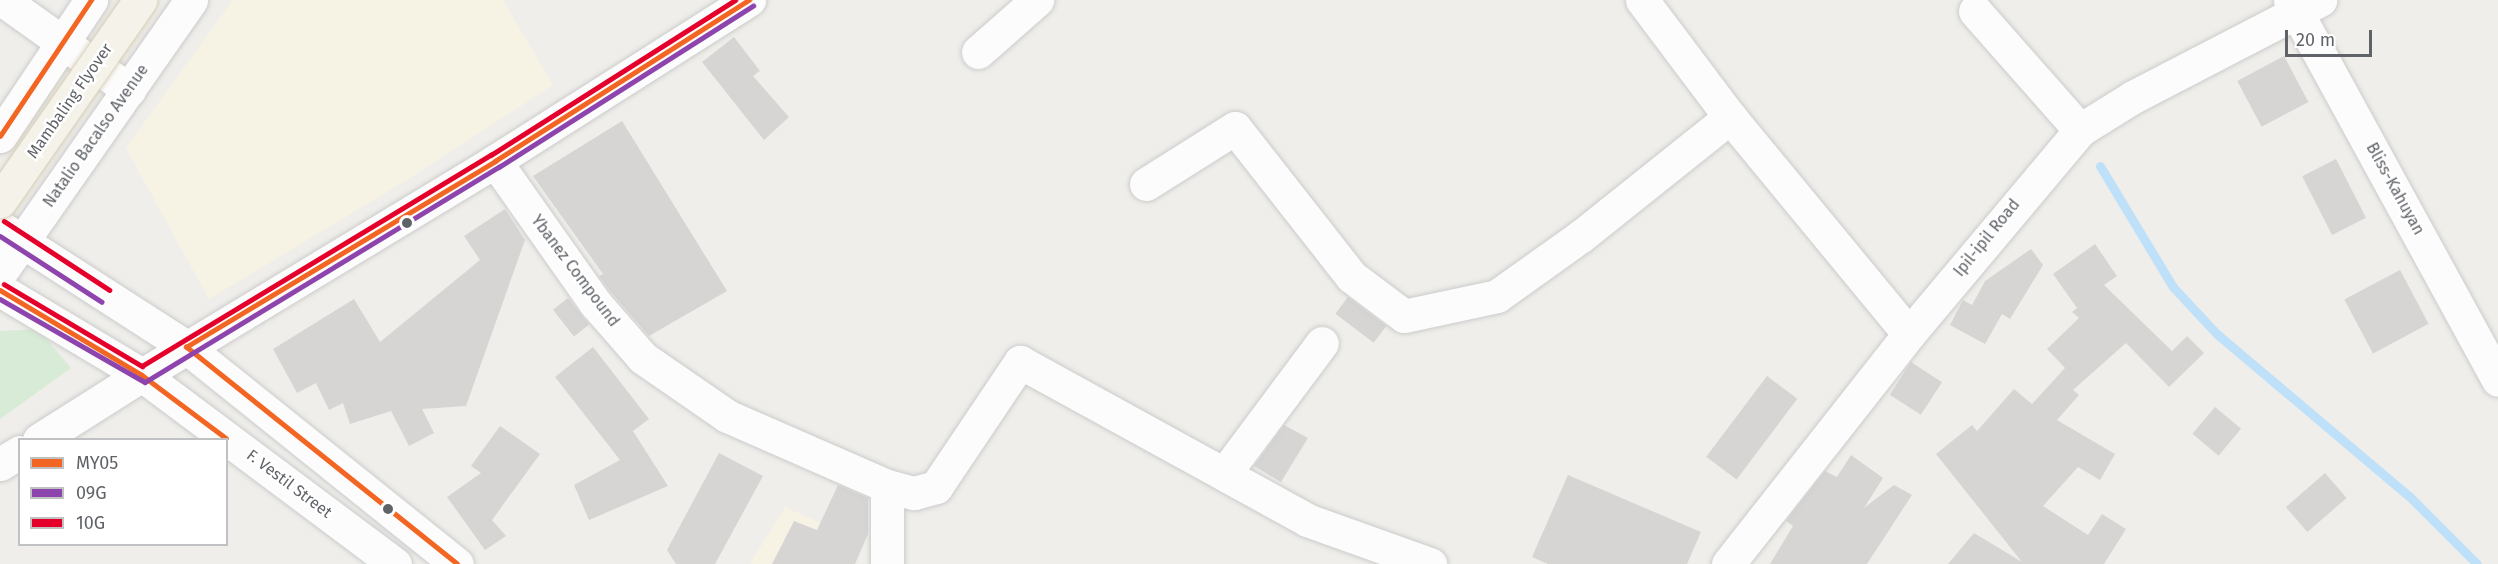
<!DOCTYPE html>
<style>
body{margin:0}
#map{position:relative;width:2498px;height:564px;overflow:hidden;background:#efeeea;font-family:"Fira Sans",sans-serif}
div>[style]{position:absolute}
.commercial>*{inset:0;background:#f7f3e4}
.green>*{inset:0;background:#d8ebd6}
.stream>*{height:9px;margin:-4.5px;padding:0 4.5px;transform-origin:4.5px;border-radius:4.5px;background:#bfe0f9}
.building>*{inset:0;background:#d6d5d3;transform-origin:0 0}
.roads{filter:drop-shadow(0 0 2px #cbcccc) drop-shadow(0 0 2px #cbcccc)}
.minor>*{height:33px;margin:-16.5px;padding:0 16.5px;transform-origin:16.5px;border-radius:16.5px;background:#fdfcfc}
.tertiary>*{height:33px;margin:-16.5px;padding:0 16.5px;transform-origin:16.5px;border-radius:16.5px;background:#fdfcfc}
.secondary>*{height:33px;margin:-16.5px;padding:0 16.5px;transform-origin:16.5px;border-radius:16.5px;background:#fdfcfc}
.bridges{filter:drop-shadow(0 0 2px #d7ceb8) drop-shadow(0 0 2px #d7ceb8)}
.primary-bridge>*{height:33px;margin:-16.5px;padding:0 16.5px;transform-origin:16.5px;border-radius:16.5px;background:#f4f2e9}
.bus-1>*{height:4.5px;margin:-2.25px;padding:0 2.25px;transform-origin:2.25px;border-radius:2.25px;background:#f26522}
.bus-2>*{height:4.5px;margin:-2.25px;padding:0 2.25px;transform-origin:2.25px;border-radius:2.25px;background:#8e44ad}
.bus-3>*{height:4.5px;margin:-2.25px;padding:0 2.25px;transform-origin:2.25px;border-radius:2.25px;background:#e4002b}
.dots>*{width:16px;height:16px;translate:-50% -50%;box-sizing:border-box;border:3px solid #fff;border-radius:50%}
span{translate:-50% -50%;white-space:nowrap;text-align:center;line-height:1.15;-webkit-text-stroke:5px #fff;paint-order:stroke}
.street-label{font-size:16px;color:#5f6368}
.legend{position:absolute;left:18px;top:438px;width:210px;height:108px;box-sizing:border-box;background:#fff;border:2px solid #bfc1c3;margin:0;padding:8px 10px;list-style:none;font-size:18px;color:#5f6368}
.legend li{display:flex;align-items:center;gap:12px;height:30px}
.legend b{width:30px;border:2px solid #bfc1c3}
.scale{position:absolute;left:2285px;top:30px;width:87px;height:27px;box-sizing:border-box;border:3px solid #5f6368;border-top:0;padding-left:8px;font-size:18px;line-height:21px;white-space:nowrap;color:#5f6368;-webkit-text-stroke:4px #fff;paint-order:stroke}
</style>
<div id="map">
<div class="commercial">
<i style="clip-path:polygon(233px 0,503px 0,553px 85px,402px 183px,209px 299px,126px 148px)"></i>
<i style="clip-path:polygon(785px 507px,825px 525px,807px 564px,750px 564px)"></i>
</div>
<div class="green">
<i style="clip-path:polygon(38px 329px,71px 368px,0 419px,0 331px)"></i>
</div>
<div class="stream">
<i style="left:2100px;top:166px;width:141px;rotate:58.9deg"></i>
<i style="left:2173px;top:287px;width:64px;rotate:46.9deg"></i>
<i style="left:2217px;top:334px;width:251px;rotate:40.2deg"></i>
<i style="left:2409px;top:496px;width:96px;rotate:45deg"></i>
</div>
<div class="building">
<i style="clip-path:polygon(734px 37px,760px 71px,753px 76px,789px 117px,764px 140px,702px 62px)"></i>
<i style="left:2284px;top:56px;width:52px;height:53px;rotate:62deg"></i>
<i style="clip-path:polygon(622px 121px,727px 291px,649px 336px,610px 291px,599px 276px,603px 274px,533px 176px)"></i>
<i style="left:2336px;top:159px;width:66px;height:38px;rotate:63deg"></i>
<i style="clip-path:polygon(505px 209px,525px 240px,466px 406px,422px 409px,434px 433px,409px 446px,391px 411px,350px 424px,343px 403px,329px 410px,316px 383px,297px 393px,273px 349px,354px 299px,380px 342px,480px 260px,464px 236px)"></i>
<i style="clip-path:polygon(2095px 244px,2117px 276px,2104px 285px,2172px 351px,2187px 336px,2204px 353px,2169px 387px,2126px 343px,2073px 390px,2079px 395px,2057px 420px,2115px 454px,2100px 480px,2078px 467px,2043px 506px,2088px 535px,2102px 514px,2126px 529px,2104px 564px,1948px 564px,1974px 533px,2022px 562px,1936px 454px,1972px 425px,1977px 431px,2014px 389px,2032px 404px,2065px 368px,2047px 349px,2079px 318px,2072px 312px,2077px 308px,2053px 274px)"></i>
<i style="clip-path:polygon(2031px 249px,2043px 265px,2010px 319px,2002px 314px,1985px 344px,1950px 325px,1963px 300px,1972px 305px,1985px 281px)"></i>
<i style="left:2400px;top:270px;width:61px;height:63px;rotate:62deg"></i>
<i style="left:1348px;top:297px;width:48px;height:21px;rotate:37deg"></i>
<i style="left:568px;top:298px;width:34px;height:19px;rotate:52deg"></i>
<i style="clip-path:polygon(593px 347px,649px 419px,633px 431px,668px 486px,589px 520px,574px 485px,620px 460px,555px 377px)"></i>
<i style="left:1911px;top:362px;width:37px;height:39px;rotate:33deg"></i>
<i style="left:1767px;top:376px;width:38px;height:101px;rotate:37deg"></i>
<i style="left:2215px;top:407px;width:34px;height:35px;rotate:40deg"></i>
<i style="clip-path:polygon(1284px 425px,1308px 438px,1281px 482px,1254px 466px)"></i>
<i style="clip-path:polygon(500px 426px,540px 454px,492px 520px,506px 536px,485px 550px,447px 497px,481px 473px,471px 466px)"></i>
<i style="clip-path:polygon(719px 453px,763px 476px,715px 564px,676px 564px,667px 550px)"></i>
<i style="clip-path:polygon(1851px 455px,1883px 478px,1864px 508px,1894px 485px,1912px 495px,1867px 564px,1770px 564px,1793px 526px,1786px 521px,1825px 471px,1837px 477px)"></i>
<i style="left:2325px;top:473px;width:33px;height:52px;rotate:49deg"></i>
<i style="clip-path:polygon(1568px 475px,1701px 532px,1687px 564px,1548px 564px,1532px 557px)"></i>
<i style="clip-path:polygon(838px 485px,868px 498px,868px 534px,855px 564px,772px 564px,794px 521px,817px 530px)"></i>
</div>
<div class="roads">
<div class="minor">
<i style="left:1642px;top:0;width:146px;rotate:53.1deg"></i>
<i style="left:1730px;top:117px;width:281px;rotate:50.5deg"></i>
<i style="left:2290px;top:0;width:433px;rotate:61.3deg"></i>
<i style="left:1975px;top:11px;width:159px;rotate:48.6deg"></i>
<i style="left:978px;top:52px;width:79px;rotate:-41.4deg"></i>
<i style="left:495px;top:161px;width:174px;rotate:54.8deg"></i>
<i style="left:595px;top:303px;width:73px;rotate:48.9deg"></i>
<i style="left:643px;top:358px;width:102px;rotate:34.6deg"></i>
<i style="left:727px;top:416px;width:175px;rotate:23.6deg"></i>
<i style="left:887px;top:486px;width:28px;rotate:15deg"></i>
<i style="left:914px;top:493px;width:23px;rotate:-15deg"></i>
<i style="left:936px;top:487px;width:151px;rotate:-56.1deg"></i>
<i style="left:1020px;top:362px;width:328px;rotate:28.8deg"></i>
<i style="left:1307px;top:520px;width:131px;rotate:19.7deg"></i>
<i style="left:1146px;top:184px;width:105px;rotate:-32.2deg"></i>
<i style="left:1235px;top:128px;width:189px;rotate:51.9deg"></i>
<i style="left:1352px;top:277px;width:65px;rotate:36.9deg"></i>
<i style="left:1404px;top:316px;width:95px;rotate:-12.1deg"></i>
<i style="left:1497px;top:296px;width:103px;rotate:-35.5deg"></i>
<i style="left:1581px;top:236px;width:191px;rotate:-38.6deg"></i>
<i style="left:1225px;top:473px;width:162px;rotate:-53.3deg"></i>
<i style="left:887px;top:486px;width:78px;rotate:90deg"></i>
<i style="left:1728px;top:564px;width:293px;rotate:-51.8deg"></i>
<i style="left:1909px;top:334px;width:266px;rotate:-50deg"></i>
<i style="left:2080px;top:130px;width:62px;rotate:-31.9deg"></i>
<i style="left:2133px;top:97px;width:211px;rotate:-27.4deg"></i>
</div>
<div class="tertiary">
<i style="left:3px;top:0;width:155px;rotate:35.5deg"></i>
<i style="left:39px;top:440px;width:122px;rotate:-32.3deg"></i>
<i style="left:0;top:464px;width:23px;rotate:-31deg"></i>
</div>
<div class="secondary">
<i style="left:0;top:136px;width:164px;rotate:-56.2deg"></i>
<i style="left:0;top:227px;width:221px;rotate:32.8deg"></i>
<i style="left:186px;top:347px;width:347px;rotate:38.7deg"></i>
<i style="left:0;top:273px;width:333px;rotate:-55deg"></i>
<i style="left:0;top:290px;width:165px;rotate:30.9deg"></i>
<i style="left:142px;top:375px;width:316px;rotate:36.8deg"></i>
<i style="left:142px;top:375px;width:413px;rotate:-31.2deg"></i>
<i style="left:495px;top:161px;width:301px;rotate:-32.4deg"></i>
</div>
</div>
<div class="bridges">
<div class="primary-bridge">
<i style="left:0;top:201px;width:245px;rotate:-55.1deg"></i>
</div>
</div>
<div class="bus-1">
<i style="left:0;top:136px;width:164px;rotate:-56.2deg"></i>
<i style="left:0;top:290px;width:165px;rotate:30.9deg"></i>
<i style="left:142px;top:375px;width:105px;rotate:36.9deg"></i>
<i style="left:457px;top:564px;width:347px;rotate:-141.3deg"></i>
<i style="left:186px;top:347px;width:361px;rotate:-31deg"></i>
<i style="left:495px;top:161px;width:301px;rotate:-32.4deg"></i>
</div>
<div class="bus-2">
<i style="left:0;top:236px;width:121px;rotate:32.9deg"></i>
<i style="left:0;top:299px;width:167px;rotate:29.8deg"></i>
<i style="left:145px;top:382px;width:414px;rotate:-31.3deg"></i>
<i style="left:499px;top:167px;width:301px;rotate:-32.4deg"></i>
</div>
<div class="bus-3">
<i style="left:4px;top:221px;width:126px;rotate:33.1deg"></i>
<i style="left:4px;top:284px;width:161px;rotate:30.7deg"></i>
<i style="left:142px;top:366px;width:408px;rotate:-31.2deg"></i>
<i style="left:491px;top:155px;width:289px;rotate:-32.4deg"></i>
</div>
<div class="dots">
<i style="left:407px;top:223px;background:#5f6368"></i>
<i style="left:388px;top:509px;background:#5f6368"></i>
</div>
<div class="street-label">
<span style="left:70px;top:101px;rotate:-55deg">Mambaling Flyover</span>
<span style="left:96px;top:136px;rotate:-55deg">Natalio Bacalso Avenue</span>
<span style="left:2395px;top:189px;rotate:61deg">Bliss-Kahuyan</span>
<span style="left:1987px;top:238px;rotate:-51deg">Ipil-ipil Road</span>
<span style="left:575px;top:271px;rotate:53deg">Ybanez Compound</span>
<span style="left:289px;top:484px;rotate:37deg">F. Vestil Street</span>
</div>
<ul class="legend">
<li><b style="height:8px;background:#f26522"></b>MY05</li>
<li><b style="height:8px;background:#8e44ad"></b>09G</li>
<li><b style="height:8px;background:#e4002b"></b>10G</li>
</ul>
<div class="scale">20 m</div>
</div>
